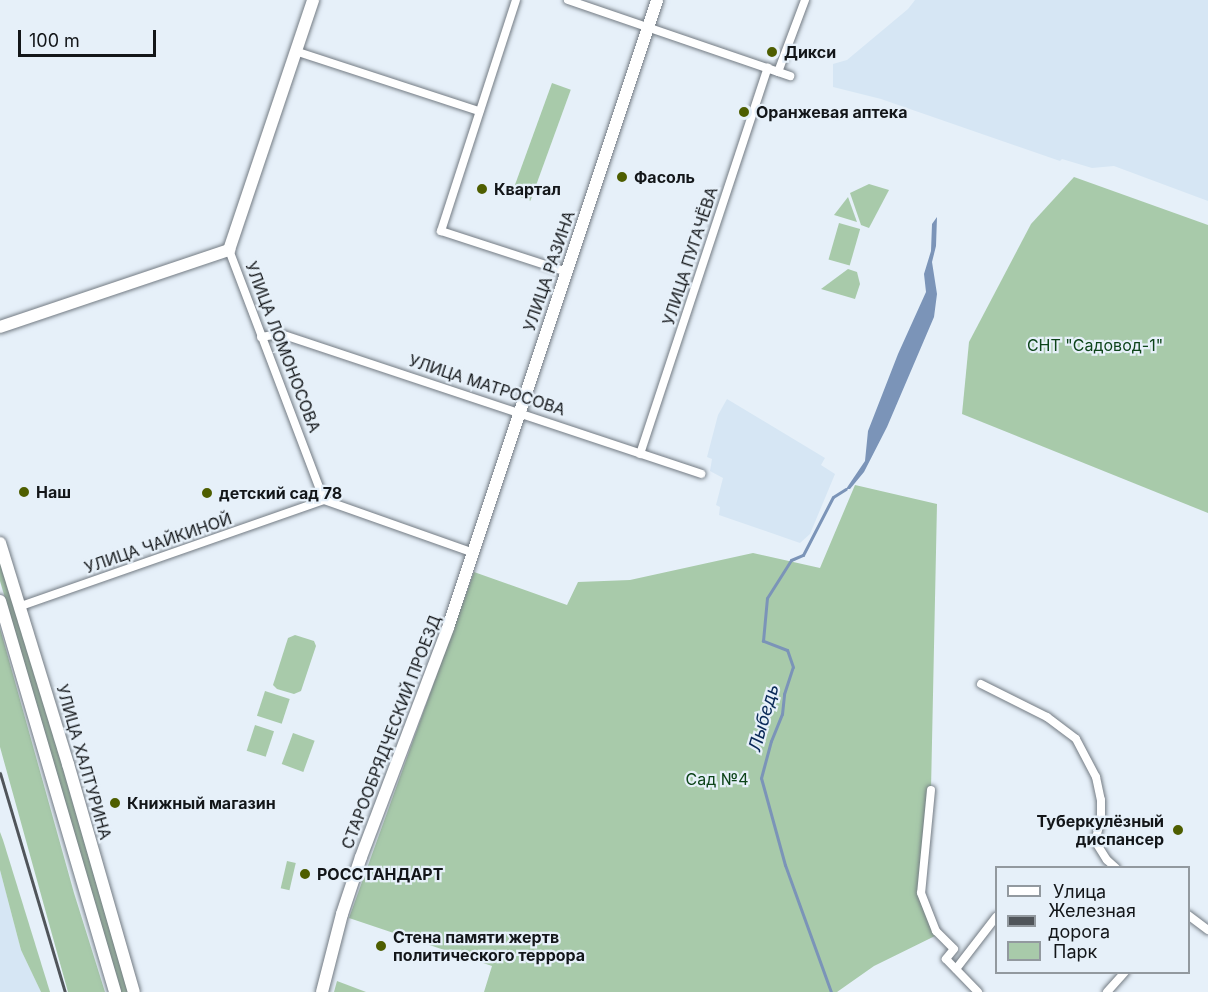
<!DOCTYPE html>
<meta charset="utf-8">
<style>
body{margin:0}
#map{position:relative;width:1208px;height:992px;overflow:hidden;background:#e6f0f9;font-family:Inter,sans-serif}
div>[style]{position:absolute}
.built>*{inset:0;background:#d6e6f4}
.green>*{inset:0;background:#a8caaa;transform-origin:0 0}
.water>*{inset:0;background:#7b94b8}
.stream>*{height:3px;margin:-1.5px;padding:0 1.5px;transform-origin:1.5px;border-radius:1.5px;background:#7b94b8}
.roads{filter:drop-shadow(0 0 2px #737b83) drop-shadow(0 0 2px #737b83)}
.street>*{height:8px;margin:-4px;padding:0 4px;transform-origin:4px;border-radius:4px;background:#fff}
.secondary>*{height:12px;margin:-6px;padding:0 6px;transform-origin:6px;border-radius:6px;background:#fff}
.rail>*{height:3px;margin:-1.5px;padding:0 1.5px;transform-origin:1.5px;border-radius:1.5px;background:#50555a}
.dots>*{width:16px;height:16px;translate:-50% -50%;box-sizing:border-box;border:3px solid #e6f0f9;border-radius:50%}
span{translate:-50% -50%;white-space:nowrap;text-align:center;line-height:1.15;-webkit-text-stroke:4.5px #e6f0f9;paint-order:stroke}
.poi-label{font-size:16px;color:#131619;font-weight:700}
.left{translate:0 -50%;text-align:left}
.right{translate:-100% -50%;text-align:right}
.street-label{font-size:16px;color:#131619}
.park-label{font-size:16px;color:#0d4419}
.water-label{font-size:18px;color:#092957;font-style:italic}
.legend{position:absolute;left:995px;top:866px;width:195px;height:108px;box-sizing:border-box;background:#e6f0f9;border:2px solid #92999f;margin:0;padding:8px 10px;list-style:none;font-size:18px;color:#131619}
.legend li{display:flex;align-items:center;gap:12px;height:30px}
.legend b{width:30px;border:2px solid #92999f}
.scale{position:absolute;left:18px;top:30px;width:138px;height:27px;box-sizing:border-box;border:3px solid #131619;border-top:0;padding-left:8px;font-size:18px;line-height:21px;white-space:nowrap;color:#131619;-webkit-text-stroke:4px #e6f0f9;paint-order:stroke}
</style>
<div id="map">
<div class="built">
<i style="clip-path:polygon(915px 0,1208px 0,1208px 201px,1114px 166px,1092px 168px,1062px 159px,1060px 161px,881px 99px,833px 87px,833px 64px,847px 60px,908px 9px)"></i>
<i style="clip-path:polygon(727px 399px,825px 458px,821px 465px,835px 474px,810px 534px,800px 543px,719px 515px,720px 507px,716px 505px,723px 478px,710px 471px,712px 459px,707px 457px,718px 415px)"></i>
<i style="clip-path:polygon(0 870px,21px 950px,41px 992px,0 992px)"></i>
</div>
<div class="green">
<i style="left:552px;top:83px;width:20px;height:118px;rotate:20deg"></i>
<i style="clip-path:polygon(1074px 177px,1208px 225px,1208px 513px,962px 414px,969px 342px,1031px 224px)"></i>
<i style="clip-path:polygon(869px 184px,889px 190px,869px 228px,861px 225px,850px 193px)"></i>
<i style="clip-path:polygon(848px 197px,857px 222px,834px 215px)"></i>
<i style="left:839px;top:223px;width:22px;height:38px;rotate:16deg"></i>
<i style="clip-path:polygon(848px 269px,857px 272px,860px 284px,855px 299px,821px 289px)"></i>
<i style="clip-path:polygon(855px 485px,937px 504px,931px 790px,921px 893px,937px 935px,874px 966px,837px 992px,484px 992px,492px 966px,349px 918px,474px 572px,567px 605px,578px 582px,630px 580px,753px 553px,820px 568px)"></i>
<i style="clip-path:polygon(0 553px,128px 992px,121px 992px,0 581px)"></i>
<i style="clip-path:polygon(0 628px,74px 893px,105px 992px,68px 992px,0 747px)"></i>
<i style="clip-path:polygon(295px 635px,314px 641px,316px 646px,301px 691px,294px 694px,277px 689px,273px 685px,288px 638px)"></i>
<i style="left:265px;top:691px;width:26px;height:26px;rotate:18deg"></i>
<i style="left:255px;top:725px;width:20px;height:27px;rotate:18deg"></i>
<i style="left:293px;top:733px;width:23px;height:33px;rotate:20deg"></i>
<i style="clip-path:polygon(0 832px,3px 840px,50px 992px,41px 992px,21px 950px,0 870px)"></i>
<i style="left:287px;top:861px;width:9px;height:28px;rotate:13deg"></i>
<i style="clip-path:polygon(337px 981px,366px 992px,334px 992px)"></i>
</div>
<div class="water">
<i style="clip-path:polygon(937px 217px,936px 246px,932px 262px,937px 294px,934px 317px,887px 427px,864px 472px,850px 489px,846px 489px,865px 461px,868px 431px,898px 354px,926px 292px,924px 274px,931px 251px,932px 224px)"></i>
</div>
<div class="stream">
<i style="left:831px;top:992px;width:135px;rotate:-109.9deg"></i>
<i style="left:785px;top:865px;width:90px;rotate:-105.4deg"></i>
<i style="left:761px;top:778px;width:38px;rotate:-75deg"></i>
<i style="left:771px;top:741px;width:29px;rotate:-68deg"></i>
<i style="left:782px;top:714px;width:20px;rotate:-84deg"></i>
<i style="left:784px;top:694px;width:28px;rotate:-72deg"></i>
<i style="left:793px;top:667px;width:18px;rotate:-109deg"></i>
<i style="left:787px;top:650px;width:26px;rotate:-159deg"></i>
<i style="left:763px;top:641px;width:43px;rotate:-84.7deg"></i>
<i style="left:767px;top:598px;width:45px;rotate:-57.7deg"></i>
<i style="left:791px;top:560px;width:13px;rotate:-23deg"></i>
<i style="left:803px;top:555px;width:65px;rotate:-62.7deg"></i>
<i style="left:833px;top:497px;width:15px;rotate:-32deg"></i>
</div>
<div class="roads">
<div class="street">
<i style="left:516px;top:0;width:243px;rotate:108deg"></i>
<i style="left:441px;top:231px;width:133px;rotate:18deg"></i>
<i style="left:568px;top:0;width:235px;rotate:18.9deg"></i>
<i style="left:295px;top:51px;width:194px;rotate:18.1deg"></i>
<i style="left:778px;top:72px;width:77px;rotate:-69.4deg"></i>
<i style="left:229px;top:250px;width:267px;rotate:69.2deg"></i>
<i style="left:261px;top:337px;width:20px;rotate:-9deg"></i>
<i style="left:281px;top:334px;width:443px;rotate:18.4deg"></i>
<i style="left:640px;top:454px;width:407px;rotate:-71.7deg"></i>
<i style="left:21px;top:606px;width:321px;rotate:-19.3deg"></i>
<i style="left:324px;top:500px;width:159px;rotate:19.5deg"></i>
<i style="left:981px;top:684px;width:74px;rotate:26.6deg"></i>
<i style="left:1047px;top:717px;width:36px;rotate:37deg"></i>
<i style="left:1076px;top:739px;width:43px;rotate:62.2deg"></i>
<i style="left:1096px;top:777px;width:24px;rotate:78deg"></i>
<i style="left:1101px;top:800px;width:19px;rotate:90deg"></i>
<i style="left:1101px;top:819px;width:23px;rotate:105deg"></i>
<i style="left:1095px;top:841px;width:22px;rotate:58deg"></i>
<i style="left:1107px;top:860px;width:12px;rotate:42deg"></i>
<i style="left:931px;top:790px;width:103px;rotate:95.5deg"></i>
<i style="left:921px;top:893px;width:41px;rotate:68.5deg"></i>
<i style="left:936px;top:931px;width:25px;rotate:45deg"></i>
<i style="left:954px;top:949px;width:13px;rotate:129deg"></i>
<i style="left:946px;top:959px;width:46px;rotate:45.9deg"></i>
<i style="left:1188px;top:915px;width:25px;rotate:37deg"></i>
<i style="left:956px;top:969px;width:66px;rotate:-52.4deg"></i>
<i style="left:1107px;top:992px;width:27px;rotate:-48deg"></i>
</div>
<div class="secondary">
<i style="left:0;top:327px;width:242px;rotate:-18.6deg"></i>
<i style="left:229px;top:250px;width:264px;rotate:-71.4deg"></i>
<i style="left:0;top:543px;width:231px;rotate:72.9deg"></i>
<i style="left:68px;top:764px;width:237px;rotate:73.9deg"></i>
<i style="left:0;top:601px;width:408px;rotate:73.6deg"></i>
<i style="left:322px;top:992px;width:81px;rotate:-75.6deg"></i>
<i style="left:342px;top:914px;width:60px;rotate:-71.6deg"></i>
<i style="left:361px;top:857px;width:245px;rotate:-69.2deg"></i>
<i style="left:448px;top:628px;width:662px;rotate:-71.59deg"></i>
</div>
</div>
<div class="rail">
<i style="left:0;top:773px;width:228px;rotate:73.5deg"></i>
</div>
<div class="dots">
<i style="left:772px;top:52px;background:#4e5e00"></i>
<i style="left:744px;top:112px;background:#4e5e00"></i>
<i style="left:622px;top:177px;background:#4e5e00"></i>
<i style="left:482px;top:189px;background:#4e5e00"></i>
<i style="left:24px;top:492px;background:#4e5e00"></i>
<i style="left:207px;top:493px;background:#4e5e00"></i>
<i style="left:115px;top:803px;background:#4e5e00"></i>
<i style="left:1178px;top:830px;background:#4e5e00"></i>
<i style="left:305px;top:874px;background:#4e5e00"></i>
<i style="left:381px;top:946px;background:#4e5e00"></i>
</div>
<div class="poi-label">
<span class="left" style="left:784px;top:52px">Дикси</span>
<span class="left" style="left:756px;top:112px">Оранжевая аптека</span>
<span class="left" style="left:634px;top:177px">Фасоль</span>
<span class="left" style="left:494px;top:189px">Квартал</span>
<span class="left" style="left:36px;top:492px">Наш</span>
<span class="left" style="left:219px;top:493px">детский сад 78</span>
<span class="left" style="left:127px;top:803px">Книжный магазин</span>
<span class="right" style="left:1164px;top:830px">Туберкулёзный<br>диспансер</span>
<span class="left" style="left:317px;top:874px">РОССТАНДАРТ</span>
<span class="left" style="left:393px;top:946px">Стена памяти жертв<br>политического террора</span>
</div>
<div class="street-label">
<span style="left:690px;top:256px;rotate:-72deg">УЛИЦА ПУГАЧЁВА</span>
<span style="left:549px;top:271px;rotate:-71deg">УЛИЦА РАЗИНА</span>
<span style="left:283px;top:347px;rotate:69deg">УЛИЦА ЛОМОНОСОВА</span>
<span style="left:487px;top:385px;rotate:18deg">УЛИЦА МАТРОСОВА</span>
<span style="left:158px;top:543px;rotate:-19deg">УЛИЦА ЧАЙКИНОЙ</span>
<span style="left:391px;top:732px;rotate:-69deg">СТАРООБРЯДЧЕСКИЙ ПРОЕЗД</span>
<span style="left:84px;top:762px;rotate:74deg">УЛИЦА ХАЛТУРИНА</span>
</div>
<div class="park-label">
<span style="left:1095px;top:345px">СНТ "Садовод-1"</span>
<span style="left:717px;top:779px">Сад №4</span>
</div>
<div class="water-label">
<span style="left:764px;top:718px;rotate:-74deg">Лыбедь</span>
</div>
<ul class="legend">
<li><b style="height:8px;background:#fff"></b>Улица</li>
<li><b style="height:8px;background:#50555a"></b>Железная дорога</li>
<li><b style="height:16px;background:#a8caaa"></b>Парк</li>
</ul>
<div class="scale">100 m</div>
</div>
